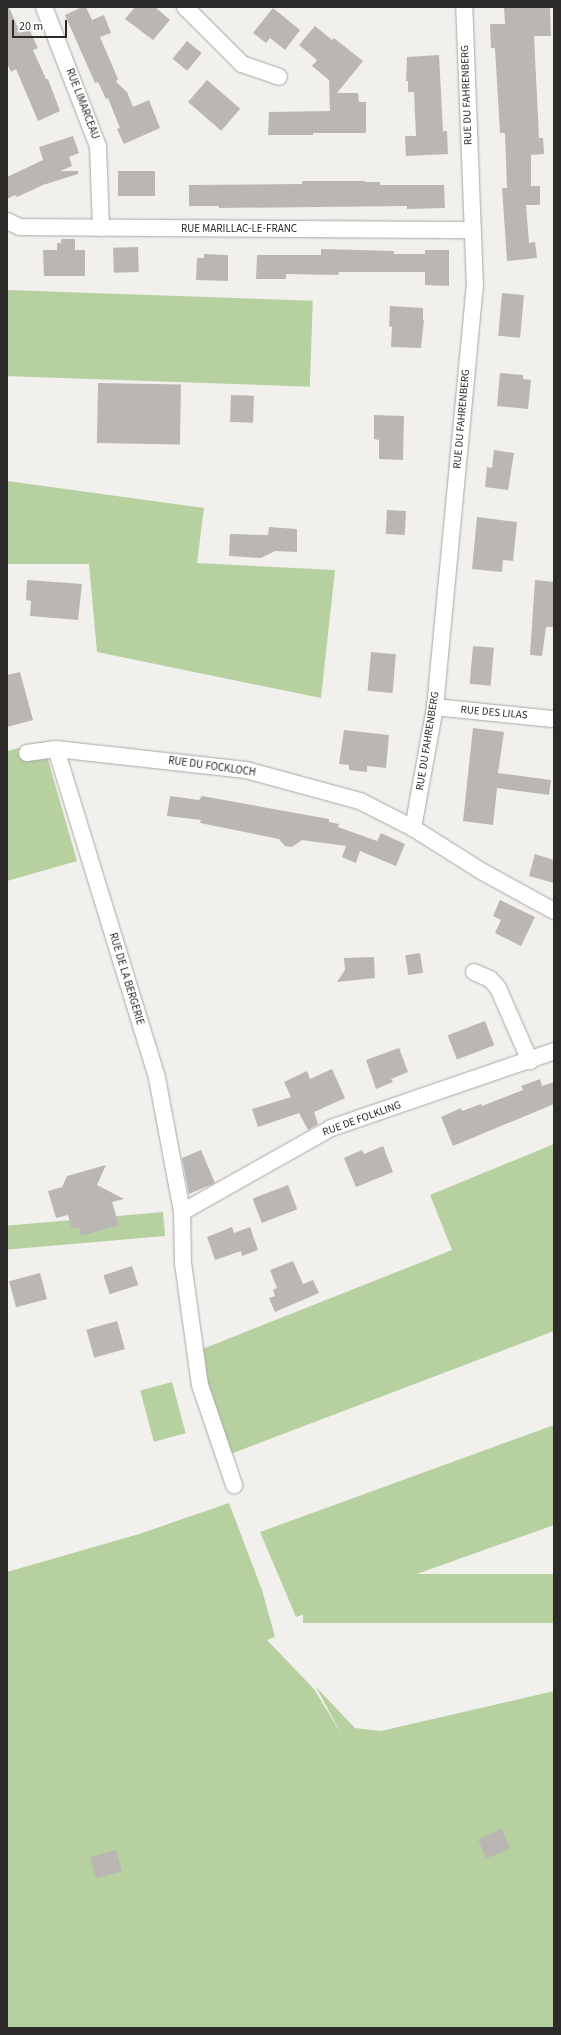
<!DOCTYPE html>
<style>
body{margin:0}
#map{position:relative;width:561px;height:2035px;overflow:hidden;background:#f2f0ed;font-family:"Source Sans 3",sans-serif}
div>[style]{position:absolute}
.green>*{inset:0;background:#b7d0a0;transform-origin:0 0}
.building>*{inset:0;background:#b9b6b4;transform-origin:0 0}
.roads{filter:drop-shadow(0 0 1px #a9a7a4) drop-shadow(0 0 1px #a9a7a4)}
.street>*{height:16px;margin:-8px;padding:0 8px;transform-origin:8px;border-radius:8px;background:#fff}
span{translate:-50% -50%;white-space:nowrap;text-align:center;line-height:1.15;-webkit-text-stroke:3px #fff;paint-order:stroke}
.street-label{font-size:11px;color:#2c2b2a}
.frame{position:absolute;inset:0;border:8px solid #2c2b2a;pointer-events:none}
.scale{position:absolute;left:12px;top:20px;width:55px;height:18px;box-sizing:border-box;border:2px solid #2c2b2a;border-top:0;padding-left:5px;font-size:12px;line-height:14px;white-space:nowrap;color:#2c2b2a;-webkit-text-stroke:3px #fff;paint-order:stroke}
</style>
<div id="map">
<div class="green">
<i style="left:7px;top:290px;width:306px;height:86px;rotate:2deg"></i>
<i style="clip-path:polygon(7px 481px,204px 508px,197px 563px,335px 570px,321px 698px,97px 652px,89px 564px,7px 564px)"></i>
<i style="clip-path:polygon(43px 742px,77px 861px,7px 881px,7px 751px)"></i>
<i style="clip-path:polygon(554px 1144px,554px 1331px,230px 1454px,206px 1384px,200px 1350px,452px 1250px,430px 1195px)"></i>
<i style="left:163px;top:1212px;width:24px;height:163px;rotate:85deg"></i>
<i style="left:172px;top:1382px;width:53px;height:33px;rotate:75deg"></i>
<i style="clip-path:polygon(554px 1425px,554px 1525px,296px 1617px,260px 1532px)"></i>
<i style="clip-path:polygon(229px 1503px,262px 1590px,275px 1637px,267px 1640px,314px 1689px,342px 1735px,316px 1687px,355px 1728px,381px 1731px,554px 1691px,554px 2028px,7px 2028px,7px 1572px,139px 1534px)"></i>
<i style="left:554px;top:1574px;width:49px;height:251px;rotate:90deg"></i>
</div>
<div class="building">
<i style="clip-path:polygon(7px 7px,9px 7px,20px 33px,29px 29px,38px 48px,33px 50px,46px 79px,48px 79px,60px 111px,38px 121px,16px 69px,11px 72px,7px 63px)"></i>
<i style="clip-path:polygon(82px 7px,86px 7px,92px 20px,104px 15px,111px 33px,100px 37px,118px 79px,116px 82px,127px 92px,133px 107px,149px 100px,160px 128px,124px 144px,117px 129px,120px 128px,108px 98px,106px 99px,98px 82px,95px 83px,65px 15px)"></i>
<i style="clip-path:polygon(135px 7px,155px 7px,170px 20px,153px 40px,125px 19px)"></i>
<i style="clip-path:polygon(508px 7px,550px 7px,551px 36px,534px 36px,539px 138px,543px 138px,544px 154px,531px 155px,531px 186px,540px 186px,540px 205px,526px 205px,529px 243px,535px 242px,537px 258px,507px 261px,502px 188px,507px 188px,505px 133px,500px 133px,495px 48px,491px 48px,490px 24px,505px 24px,504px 8px)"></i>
<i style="clip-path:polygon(273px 8px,300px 30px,285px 50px,270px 38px,266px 43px,253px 33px)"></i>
<i style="clip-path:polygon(315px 26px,332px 40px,334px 38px,363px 61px,337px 93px,358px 93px,359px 102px,366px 102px,366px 133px,313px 133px,313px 135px,268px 135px,269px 112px,330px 111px,329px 80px,312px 66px,317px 60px,299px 45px)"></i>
<i style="left:187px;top:41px;width:19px;height:23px;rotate:39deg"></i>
<i style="clip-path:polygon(439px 55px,443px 131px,447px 131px,448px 154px,406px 156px,405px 136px,416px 136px,414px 92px,408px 92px,408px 81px,406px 81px,407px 57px)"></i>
<i style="left:207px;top:80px;width:44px;height:29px;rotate:41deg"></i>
<i style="clip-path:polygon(73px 136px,79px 153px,69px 157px,72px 166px,60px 171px,78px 171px,78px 174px,43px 185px,17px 197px,15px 195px,7px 199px,7px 177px,43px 160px,39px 147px)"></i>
<i style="left:118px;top:171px;width:37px;height:25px"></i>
<i style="clip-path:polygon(302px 181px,365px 181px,365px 182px,380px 182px,380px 185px,444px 185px,445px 208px,407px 209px,407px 206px,219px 208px,219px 206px,189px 206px,189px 185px,302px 184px)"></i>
<i style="clip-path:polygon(61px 239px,75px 239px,75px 250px,85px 250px,85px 276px,44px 276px,43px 250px,57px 250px,57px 243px,61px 243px)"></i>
<i style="left:138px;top:247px;width:25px;height:25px;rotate:88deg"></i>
<i style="clip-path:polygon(321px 249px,394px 251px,394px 254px,425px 254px,425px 250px,449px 250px,449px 286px,425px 285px,425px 272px,339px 272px,338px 275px,286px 274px,286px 279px,256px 279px,257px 255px,321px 255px)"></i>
<i style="clip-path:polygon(204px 254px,228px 255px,228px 281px,196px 280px,197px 258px,204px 258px)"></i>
<i style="left:502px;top:293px;width:22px;height:43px;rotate:5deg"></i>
<i style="clip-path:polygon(390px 306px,423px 308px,423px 320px,424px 320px,421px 348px,391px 347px,392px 327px,389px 326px)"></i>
<i style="clip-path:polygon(500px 373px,523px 375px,523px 379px,531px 380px,528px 409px,497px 406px)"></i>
<i style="left:98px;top:383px;width:83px;height:60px;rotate:1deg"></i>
<i style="left:231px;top:395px;width:23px;height:27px;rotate:2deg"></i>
<i style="clip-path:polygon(374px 415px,404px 416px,403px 460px,379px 459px,379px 440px,374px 439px)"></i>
<i style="clip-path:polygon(494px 450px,514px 453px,508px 490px,485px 487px,487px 467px,492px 468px)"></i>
<i style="left:387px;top:510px;width:19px;height:24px;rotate:3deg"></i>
<i style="clip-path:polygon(477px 517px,517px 522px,513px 561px,503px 560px,502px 572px,472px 569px)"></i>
<i style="clip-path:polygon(269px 527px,297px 529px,297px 552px,275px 551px,261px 558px,229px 556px,230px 534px,268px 535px)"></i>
<i style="clip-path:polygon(27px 580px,82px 584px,78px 620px,30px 616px,31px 601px,26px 600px)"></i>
<i style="clip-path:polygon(535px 580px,554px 582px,554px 627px,546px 627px,542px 656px,530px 655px)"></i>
<i style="left:473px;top:646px;width:21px;height:38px;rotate:5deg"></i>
<i style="left:371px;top:652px;width:25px;height:39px;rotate:5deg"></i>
<i style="clip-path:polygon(20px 672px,33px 720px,7px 727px,7px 675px)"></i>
<i style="clip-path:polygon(473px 728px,504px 732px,498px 773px,551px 780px,549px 795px,497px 788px,493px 825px,463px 821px)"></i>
<i style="clip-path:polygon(344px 730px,389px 735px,386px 768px,367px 766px,367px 772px,349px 770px,349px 765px,339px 764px)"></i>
<i style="clip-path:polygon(170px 796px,199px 800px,202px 796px,329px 819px,329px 822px,339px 824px,338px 827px,377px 841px,381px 833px,405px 844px,396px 866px,360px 851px,356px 863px,342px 857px,346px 846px,302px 840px,292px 847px,285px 846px,279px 839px,200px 823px,201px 820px,167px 816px)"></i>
<i style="clip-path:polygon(535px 854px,554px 860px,554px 883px,529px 876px)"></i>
<i style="clip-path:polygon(500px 900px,535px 917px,521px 946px,495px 933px,501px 920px,493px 916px)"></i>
<i style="left:420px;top:953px;width:20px;height:15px;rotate:81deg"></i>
<i style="clip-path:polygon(374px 957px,375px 978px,337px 982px,345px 970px,344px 958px)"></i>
<i style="left:485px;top:1021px;width:26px;height:40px;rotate:69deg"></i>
<i style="clip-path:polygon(399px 1048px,408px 1072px,391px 1079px,393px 1082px,376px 1089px,366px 1060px)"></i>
<i style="clip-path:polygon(332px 1069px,345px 1098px,314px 1112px,318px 1124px,308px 1130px,299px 1113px,258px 1127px,252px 1109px,291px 1097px,284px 1082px,307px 1071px,310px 1079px)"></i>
<i style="clip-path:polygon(540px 1079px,542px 1086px,554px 1082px,554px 1104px,453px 1146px,441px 1117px,461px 1108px,462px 1111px,481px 1104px,482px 1106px,523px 1090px,521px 1086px)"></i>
<i style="clip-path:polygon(383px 1146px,393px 1172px,356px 1187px,344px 1158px,362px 1150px,364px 1154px)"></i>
<i style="clip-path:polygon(201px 1150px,215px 1183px,189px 1194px,182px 1158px)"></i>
<i style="clip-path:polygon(106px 1165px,97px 1185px,124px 1199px,112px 1202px,119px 1225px,81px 1236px,79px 1227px,72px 1229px,68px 1215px,56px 1218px,48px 1191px,62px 1187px,67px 1176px)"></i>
<i style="left:288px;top:1185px;width:26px;height:38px;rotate:69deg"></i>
<i style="clip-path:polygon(232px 1227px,234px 1233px,250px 1227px,258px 1250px,242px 1256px,241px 1251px,215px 1260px,207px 1237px)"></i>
<i style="clip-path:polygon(293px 1261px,303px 1284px,313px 1280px,319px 1293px,275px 1312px,269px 1298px,275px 1296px,273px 1290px,277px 1288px,270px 1270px)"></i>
<i style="left:132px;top:1266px;width:20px;height:30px;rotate:72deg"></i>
<i style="left:40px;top:1273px;width:27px;height:32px;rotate:75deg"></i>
<i style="left:117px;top:1321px;width:29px;height:32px;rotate:74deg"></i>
<i style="left:502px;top:1829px;width:21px;height:26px;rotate:67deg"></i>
<i style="left:116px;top:1850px;width:22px;height:27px;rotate:74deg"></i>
</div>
<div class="roads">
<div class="street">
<i style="left:44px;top:7px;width:149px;rotate:68.8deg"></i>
<i style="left:98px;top:146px;width:82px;rotate:87.9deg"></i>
<i style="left:185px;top:7px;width:81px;rotate:45deg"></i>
<i style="left:242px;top:64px;width:39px;rotate:19deg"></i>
<i style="left:7px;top:221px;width:14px;rotate:25deg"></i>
<i style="left:20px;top:227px;width:452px;rotate:0.4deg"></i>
<i style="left:435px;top:707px;width:120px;rotate:5.8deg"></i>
<i style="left:56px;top:749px;width:344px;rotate:72.9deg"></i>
<i style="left:157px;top:1078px;width:136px;rotate:79.4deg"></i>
<i style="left:182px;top:1212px;width:51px;rotate:88.9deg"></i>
<i style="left:183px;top:1263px;width:123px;rotate:82.1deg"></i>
<i style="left:200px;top:1385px;width:106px;rotate:71.2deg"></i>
<i style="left:27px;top:753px;width:29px;rotate:-8deg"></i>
<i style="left:56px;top:749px;width:191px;rotate:6.3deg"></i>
<i style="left:246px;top:770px;width:118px;rotate:15.2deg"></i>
<i style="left:360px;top:801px;width:59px;rotate:27deg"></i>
<i style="left:413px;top:828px;width:83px;rotate:32.2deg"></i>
<i style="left:483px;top:872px;width:81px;rotate:28.8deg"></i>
<i style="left:413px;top:828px;width:123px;rotate:-79.7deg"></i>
<i style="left:435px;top:707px;width:422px;rotate:-84.6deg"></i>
<i style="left:475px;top:287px;width:280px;rotate:-92.2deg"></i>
<i style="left:474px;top:972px;width:17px;rotate:24deg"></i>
<i style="left:490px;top:979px;width:12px;rotate:48deg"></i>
<i style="left:498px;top:988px;width:80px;rotate:66.3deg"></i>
<i style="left:182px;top:1212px;width:171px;rotate:-29.4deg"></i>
<i style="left:331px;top:1128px;width:236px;rotate:-19deg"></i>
</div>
</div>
<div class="street-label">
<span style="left:467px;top:95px;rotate:-92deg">RUE DU FAHRENBERG</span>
<span style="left:82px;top:104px;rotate:69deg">RUE LIMARCEAU</span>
<span style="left:239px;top:229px">RUE MARILLAC-LE-FRANC</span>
<span style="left:462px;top:419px;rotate:-85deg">RUE DU FAHRENBERG</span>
<span style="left:494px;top:713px;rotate:5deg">RUE DES LILAS</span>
<span style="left:428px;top:741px;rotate:-81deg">RUE DU FAHRENBERG</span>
<span style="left:212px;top:767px;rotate:8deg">RUE DU FOCKLOCH</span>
<span style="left:126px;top:979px;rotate:73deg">RUE DE LA BERGERIE</span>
<span style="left:362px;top:1119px;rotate:-20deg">RUE DE FOLKLING</span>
</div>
<div class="frame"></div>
<div class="scale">20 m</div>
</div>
